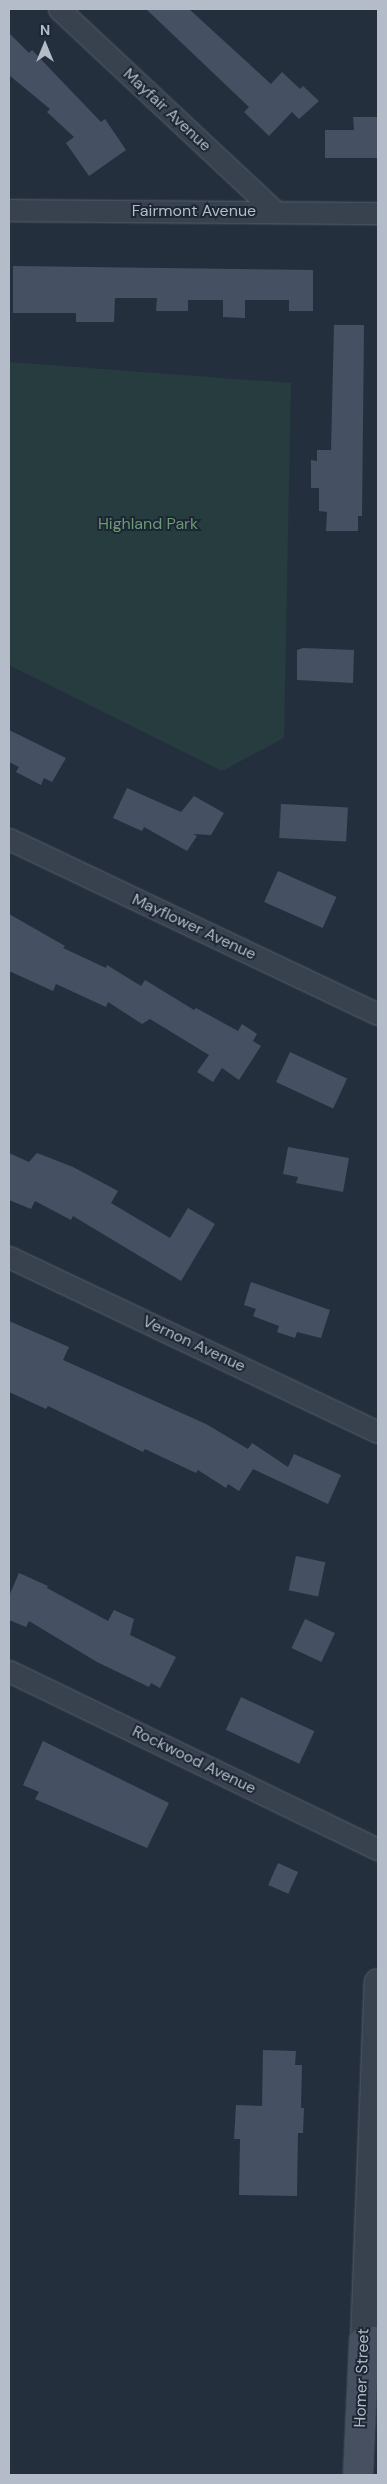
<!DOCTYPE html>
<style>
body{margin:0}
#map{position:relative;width:387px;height:2484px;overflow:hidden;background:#242f3e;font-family:"DM Sans",sans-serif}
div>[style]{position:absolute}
.green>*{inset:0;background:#263c3f}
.building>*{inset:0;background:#455162;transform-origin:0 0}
.roads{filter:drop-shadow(0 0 1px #565f6c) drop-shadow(0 0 1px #565f6c)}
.minor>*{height:21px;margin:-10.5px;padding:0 10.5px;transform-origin:10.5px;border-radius:10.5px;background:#38414e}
.tertiary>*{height:26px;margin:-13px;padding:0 13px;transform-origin:13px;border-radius:13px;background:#38414e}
.secondary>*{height:28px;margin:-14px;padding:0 14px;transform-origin:14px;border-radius:14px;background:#465061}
span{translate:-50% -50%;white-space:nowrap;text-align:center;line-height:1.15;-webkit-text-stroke:4px #1d2633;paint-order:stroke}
.street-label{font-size:16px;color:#b4bcc9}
.park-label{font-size:16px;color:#6b9a76}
.frame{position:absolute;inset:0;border:10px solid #b4bcc9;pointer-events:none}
.north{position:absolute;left:20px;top:20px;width:50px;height:50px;-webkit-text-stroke:4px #1d2633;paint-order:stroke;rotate:0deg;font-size:14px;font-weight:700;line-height:20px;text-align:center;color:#b4bcc9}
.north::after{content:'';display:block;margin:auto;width:18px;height:22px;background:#b4bcc9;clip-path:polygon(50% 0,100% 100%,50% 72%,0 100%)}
</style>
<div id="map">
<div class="green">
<i style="clip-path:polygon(9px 362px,291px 383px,284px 738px,222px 771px,9px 665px)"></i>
</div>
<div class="building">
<i style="clip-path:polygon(146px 9px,189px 9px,271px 84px,282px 72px,300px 89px,303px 86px,319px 101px,299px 119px,292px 112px,269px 136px,244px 112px,249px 107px)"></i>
<i style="clip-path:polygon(9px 33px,29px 53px,32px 50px,101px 122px,105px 119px,126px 150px,89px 176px,66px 143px,74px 137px,47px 112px,50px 109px,9px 75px)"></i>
<i style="clip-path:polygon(353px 117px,378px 117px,378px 158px,325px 158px,325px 130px,354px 130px)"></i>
<i style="clip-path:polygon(13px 266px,313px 270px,313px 311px,289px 311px,289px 300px,245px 300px,245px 318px,223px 317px,223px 300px,188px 300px,188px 311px,156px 311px,157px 298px,115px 298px,114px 322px,76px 322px,76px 313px,13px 313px)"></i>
<i style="clip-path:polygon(334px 325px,364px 325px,362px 516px,358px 516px,358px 531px,326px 531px,327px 512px,319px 511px,319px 488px,311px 488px,311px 460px,317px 461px,317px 450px,331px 450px)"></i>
<i style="clip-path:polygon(303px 648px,354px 650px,353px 683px,297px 680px,297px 650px)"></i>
<i style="clip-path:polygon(9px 730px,66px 758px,52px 782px,44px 778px,41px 785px,16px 772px,19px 767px,9px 762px)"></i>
<i style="clip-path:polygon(127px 788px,181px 812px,194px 796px,224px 813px,211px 835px,193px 834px,197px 836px,187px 851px,144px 827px,142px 831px,113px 818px)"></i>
<i style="left:281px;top:804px;width:67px;height:34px;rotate:3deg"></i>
<i style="left:278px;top:871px;width:64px;height:34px;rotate:24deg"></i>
<i style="clip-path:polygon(9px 914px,65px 946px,63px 948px,106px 968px,107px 965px,141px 986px,145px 980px,194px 1010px,196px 1008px,238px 1031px,242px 1024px,257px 1034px,253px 1041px,261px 1046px,239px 1080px,222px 1068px,213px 1082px,197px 1072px,209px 1055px,150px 1019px,142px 1024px,108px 1002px,106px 1007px,56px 984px,53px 991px,9px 971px)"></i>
<i style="left:290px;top:1052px;width:63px;height:33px;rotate:25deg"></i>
<i style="clip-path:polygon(288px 1147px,349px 1158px,343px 1192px,296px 1183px,298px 1177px,283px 1174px)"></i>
<i style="clip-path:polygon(9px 1153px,29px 1162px,37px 1153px,73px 1167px,118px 1191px,111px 1203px,170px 1238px,188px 1208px,215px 1224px,181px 1281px,73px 1216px,71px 1220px,35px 1201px,31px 1209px,9px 1200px)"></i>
<i style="clip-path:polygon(251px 1282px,330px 1310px,321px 1338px,297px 1332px,295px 1338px,277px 1332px,279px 1326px,253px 1316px,256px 1309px,244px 1305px)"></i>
<i style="clip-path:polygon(9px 1321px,69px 1347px,63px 1360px,206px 1424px,248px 1449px,252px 1443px,288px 1467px,294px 1454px,341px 1475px,328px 1504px,253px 1469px,239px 1491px,228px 1484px,226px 1488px,198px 1470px,196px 1473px,145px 1449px,143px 1452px,48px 1406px,46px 1409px,9px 1392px)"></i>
<i style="left:296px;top:1556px;width:30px;height:35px;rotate:12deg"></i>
<i style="clip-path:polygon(19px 1573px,48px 1586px,47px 1588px,108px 1621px,114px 1610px,134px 1619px,130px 1635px,176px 1657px,160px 1688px,151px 1683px,149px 1687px,97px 1662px,29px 1621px,26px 1627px,9px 1620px,9px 1596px)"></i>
<i style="left:305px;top:1619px;width:33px;height:32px;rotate:25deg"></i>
<i style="left:241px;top:1697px;width:81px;height:36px;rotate:25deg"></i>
<i style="clip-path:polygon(43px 1741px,169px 1803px,147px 1848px,35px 1799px,39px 1792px,23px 1785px)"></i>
<i style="left:278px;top:1863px;width:22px;height:24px;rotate:24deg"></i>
<i style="clip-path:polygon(263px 2050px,296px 2051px,295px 2065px,302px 2065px,301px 2108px,304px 2108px,303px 2133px,298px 2133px,297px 2196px,239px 2195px,240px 2139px,234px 2139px,236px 2105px,262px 2106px)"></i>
</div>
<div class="roads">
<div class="minor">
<i style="left:59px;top:9px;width:297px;rotate:43.1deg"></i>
<i style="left:9px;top:210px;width:369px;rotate:0.5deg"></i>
<i style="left:9px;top:839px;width:408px;rotate:25.4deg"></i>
<i style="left:9px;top:1257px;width:408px;rotate:25.4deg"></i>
<i style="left:9px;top:1671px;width:410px;rotate:25.8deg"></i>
</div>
<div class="tertiary">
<i style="left:364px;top:2341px;width:359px;rotate:-87.8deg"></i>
</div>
<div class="secondary">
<i style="left:358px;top:2475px;width:134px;rotate:-87.4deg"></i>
<i style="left:364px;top:2341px;width:14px"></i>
</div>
</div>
<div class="street-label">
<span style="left:167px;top:110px;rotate:43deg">Mayfair Avenue</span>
<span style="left:194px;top:211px">Fairmont Avenue</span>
<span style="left:194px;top:927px;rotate:25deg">Mayflower Avenue</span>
<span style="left:194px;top:1344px;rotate:25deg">Vernon Avenue</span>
<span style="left:194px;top:1760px;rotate:26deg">Rockwood Avenue</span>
<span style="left:362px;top:2378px;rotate:-88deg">Homer Street</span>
</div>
<div class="park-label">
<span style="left:148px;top:524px">Highland Park</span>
</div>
<div class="frame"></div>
<div class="north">N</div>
</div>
